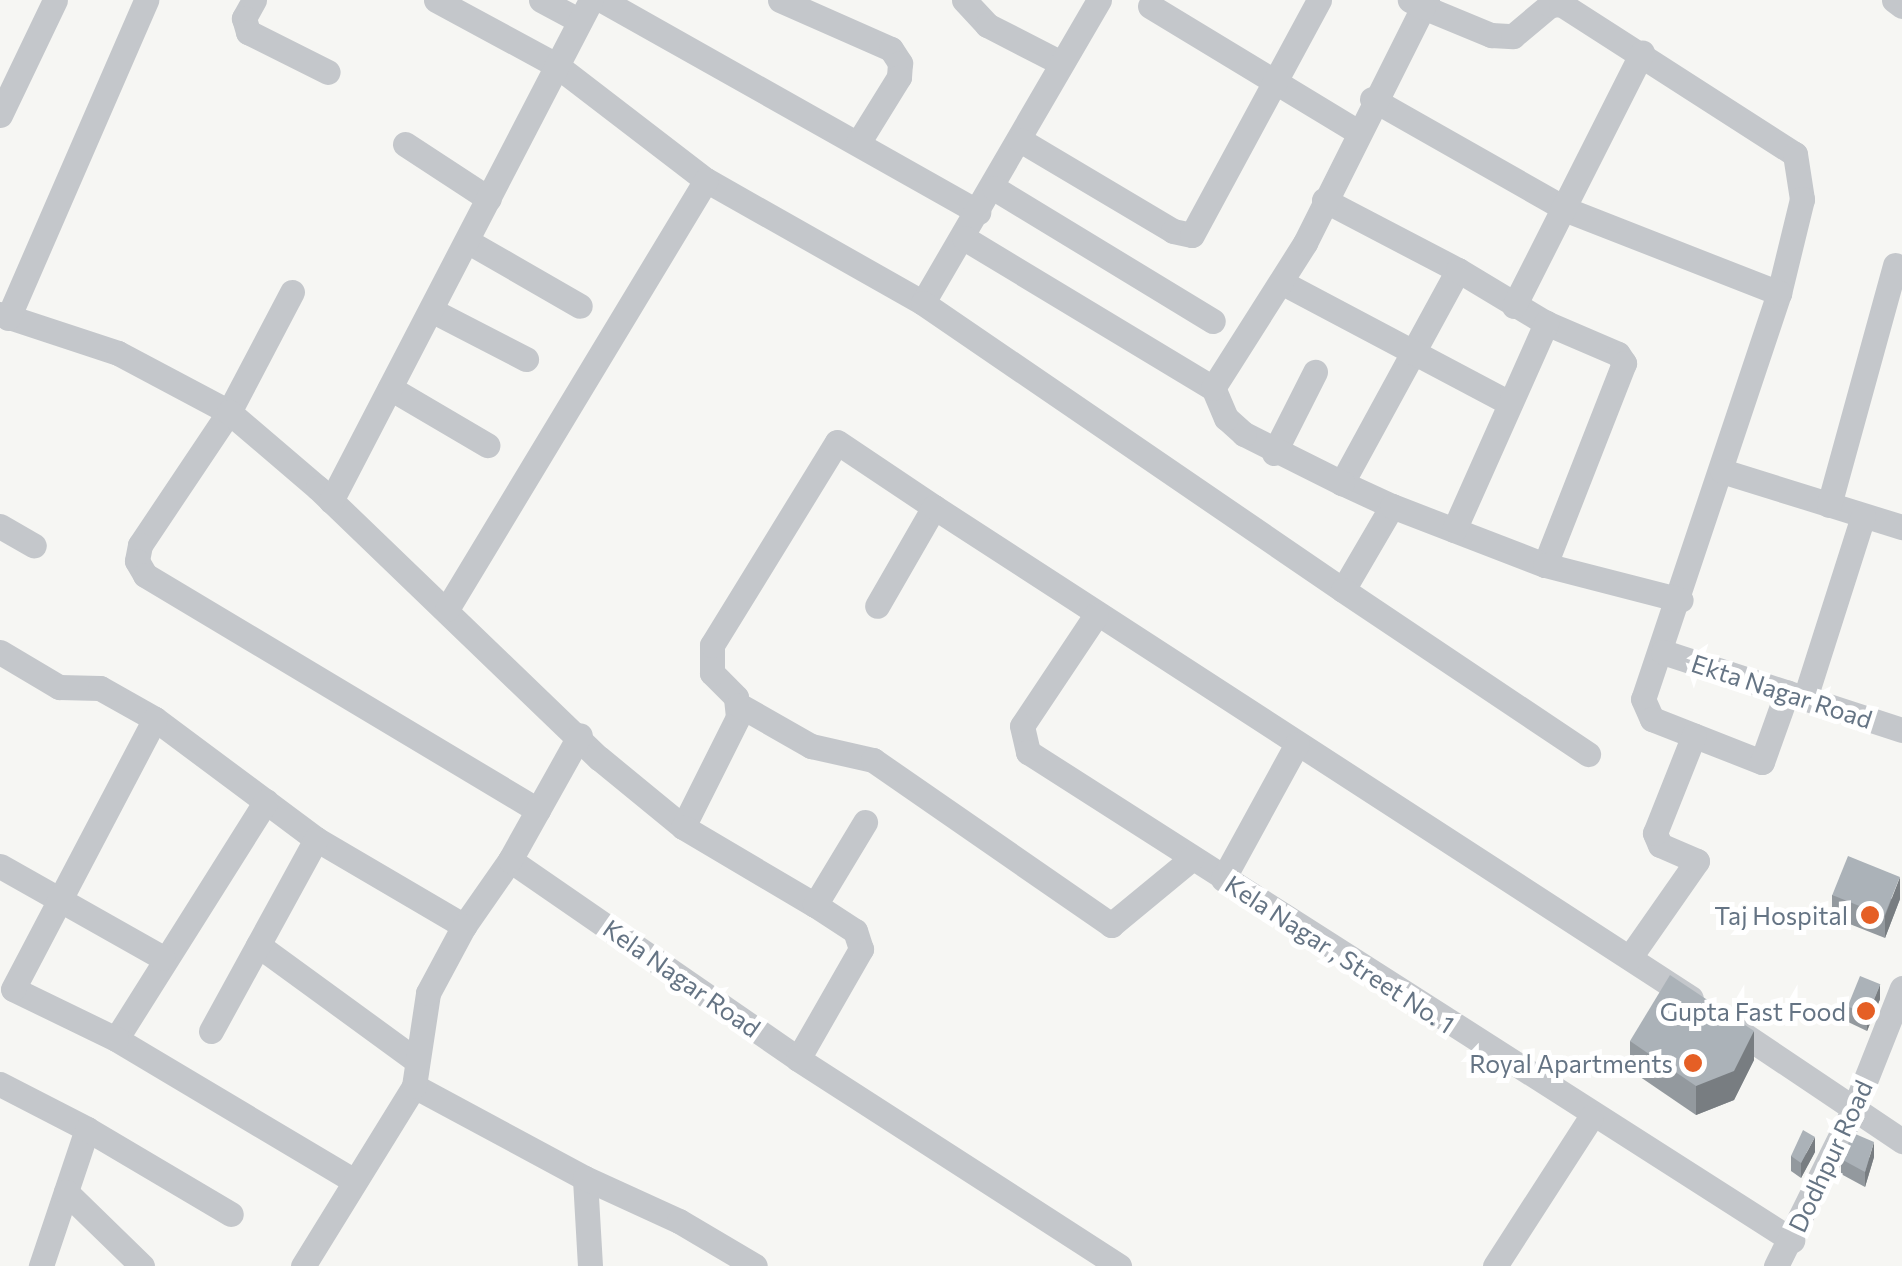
<!DOCTYPE html>
<style>
body{margin:0}
#map{position:relative;width:1902px;height:1266px;overflow:hidden;background:#f6f6f3;font-family:Commissioner,sans-serif}
div>[style]{position:absolute}
.minor>*{height:25px;margin:-12.5px;padding:0 12.5px;transform-origin:12.5px;border-radius:12.5px;background:#c4c7cb}
.wall>*{inset:0;background:#93999e}
.shaded-wall>*{inset:0;background:#787d81}
.building>*{inset:0;background:#abb2b8;transform-origin:0 0}
.dots>*{width:28px;height:28px;translate:-50% -50%;box-sizing:border-box;border:5px solid #fff;border-radius:50%}
span{translate:-50% -50%;white-space:nowrap;text-align:center;line-height:1.15;-webkit-text-stroke:10px #fff;paint-order:stroke}
.street-label{font-size:25px;color:#657484}
.poi-label{font-size:25px;color:#657484}
.right{translate:-100% -50%;text-align:right}
</style>
<div id="map">
<div class="minor">
<i style="left:254px;top:0;width:21px;rotate:119deg"></i>
<i style="left:244px;top:18px;width:15px;rotate:74deg"></i>
<i style="left:248px;top:32px;width:89px;rotate:26.6deg"></i>
<i style="left:436px;top:0;width:136px;rotate:28.4deg"></i>
<i style="left:556px;top:65px;width:189px;rotate:37.5deg"></i>
<i style="left:706px;top:180px;width:249px;rotate:29.5deg"></i>
<i style="left:541px;top:0;width:44px;rotate:28.3deg"></i>
<i style="left:602px;top:0;width:432px;rotate:29.4deg"></i>
<i style="left:780px;top:0;width:121px;rotate:23.8deg"></i>
<i style="left:891px;top:49px;width:17px;rotate:57deg"></i>
<i style="left:900px;top:63px;width:14px;rotate:94deg"></i>
<i style="left:899px;top:77px;width:78px;rotate:121.8deg"></i>
<i style="left:964px;top:0;width:34px;rotate:47deg"></i>
<i style="left:987px;top:25px;width:83px;rotate:27.2deg"></i>
<i style="left:1099px;top:0;width:350px;rotate:120.2deg"></i>
<i style="left:923px;top:303px;width:509px;rotate:34.35deg"></i>
<i style="left:1427px;top:0;width:8px;rotate:120deg"></i>
<i style="left:1423px;top:7px;width:74px;rotate:22.4deg"></i>
<i style="left:1491px;top:35px;width:22px;rotate:3deg"></i>
<i style="left:1513px;top:36px;width:48px;rotate:-40deg"></i>
<i style="left:1550px;top:5px;width:11px;rotate:-5deg"></i>
<i style="left:1561px;top:4px;width:278px;rotate:32.7deg"></i>
<i style="left:1795px;top:154px;width:46px;rotate:81.2deg"></i>
<i style="left:1802px;top:199px;width:97px;rotate:103.7deg"></i>
<i style="left:1779px;top:293px;width:428px;rotate:108.5deg"></i>
<i style="left:1643px;top:699px;width:22px;rotate:66deg"></i>
<i style="left:1652px;top:719px;width:118px;rotate:21.4deg"></i>
<i style="left:1762px;top:762px;width:74px;rotate:-70.3deg"></i>
<i style="left:1894px;top:0;width:10px;rotate:37deg"></i>
<i style="left:1150px;top:6px;width:243px;rotate:31.2deg"></i>
<i style="left:1372px;top:99px;width:224px;rotate:29.6deg"></i>
<i style="left:1567px;top:210px;width:228px;rotate:21.4deg"></i>
<i style="left:0;top:115px;width:127px;rotate:-64.4deg"></i>
<i style="left:1020px;top:140px;width:178px;rotate:30.7deg"></i>
<i style="left:1173px;top:231px;width:19px;rotate:12deg"></i>
<i style="left:1192px;top:235px;width:267px;rotate:-61.6deg"></i>
<i style="left:405px;top:144px;width:100px;rotate:33.2deg"></i>
<i style="left:994px;top:188px;width:256px;rotate:31.3deg"></i>
<i style="left:1324px;top:200px;width:151px;rotate:27.6deg"></i>
<i style="left:1458px;top:270px;width:243px;rotate:118.6deg"></i>
<i style="left:1342px;top:483px;width:55px;rotate:24.7deg"></i>
<i style="left:1392px;top:506px;width:97px;rotate:120.3deg"></i>
<i style="left:1343px;top:590px;width:295px;rotate:33.8deg"></i>
<i style="left:964px;top:238px;width:291px;rotate:31.1deg"></i>
<i style="left:467px;top:241px;width:130px;rotate:29.9deg"></i>
<i style="left:1458px;top:270px;width:103px;rotate:31.1deg"></i>
<i style="left:1546px;top:323px;width:78px;rotate:23.3deg"></i>
<i style="left:1618px;top:354px;width:11px;rotate:56deg"></i>
<i style="left:1624px;top:363px;width:217px;rotate:111.4deg"></i>
<i style="left:1281px;top:282px;width:259px;rotate:27.9deg"></i>
<i style="left:292px;top:292px;width:136px;rotate:117.7deg"></i>
<i style="left:229px;top:412px;width:160px;rotate:123.8deg"></i>
<i style="left:140px;top:545px;width:16px;rotate:101deg"></i>
<i style="left:137px;top:561px;width:16px;rotate:60deg"></i>
<i style="left:145px;top:575px;width:458px;rotate:30.9deg"></i>
<i style="left:1514px;top:306px;width:284px;rotate:-63.2deg"></i>
<i style="left:431px;top:310px;width:107px;rotate:27.3deg"></i>
<i style="left:0;top:314px;width:124px;rotate:18.3deg"></i>
<i style="left:118px;top:353px;width:126px;rotate:28deg"></i>
<i style="left:229px;top:412px;width:117px;rotate:40.5deg"></i>
<i style="left:318px;top:488px;width:390px;rotate:43.9deg"></i>
<i style="left:599px;top:758px;width:109px;rotate:39.4deg"></i>
<i style="left:683px;top:827px;width:123px;rotate:-63.4deg"></i>
<i style="left:738px;top:717px;width:20px;rotate:-96deg"></i>
<i style="left:736px;top:697px;width:34px;rotate:-135deg"></i>
<i style="left:712px;top:673px;width:28px;rotate:-90deg"></i>
<i style="left:712px;top:645px;width:238px;rotate:-58.4deg"></i>
<i style="left:837px;top:442px;width:117px;rotate:33.8deg"></i>
<i style="left:934px;top:507px;width:114px;rotate:119.9deg"></i>
<i style="left:8px;top:318px;width:347px;rotate:-66.5deg"></i>
<i style="left:390px;top:388px;width:113px;rotate:30.4deg"></i>
<i style="left:1274px;top:453px;width:91px;rotate:-63.2deg"></i>
<i style="left:1722px;top:471px;width:189px;rotate:17.3deg"></i>
<i style="left:1342px;top:483px;width:110px;rotate:-153.4deg"></i>
<i style="left:1244px;top:434px;width:24px;rotate:-138deg"></i>
<i style="left:1226px;top:418px;width:33px;rotate:-113deg"></i>
<i style="left:1213px;top:388px;width:172px;rotate:-57.6deg"></i>
<i style="left:1305px;top:243px;width:264px;rotate:-63.4deg"></i>
<i style="left:1423px;top:7px;width:15px;rotate:-152deg"></i>
<i style="left:331px;top:501px;width:564px;rotate:-62.57deg"></i>
<i style="left:1829px;top:505px;width:249px;rotate:-74.6deg"></i>
<i style="left:1392px;top:506px;width:164px;rotate:21.1deg"></i>
<i style="left:1545px;top:565px;width:140px;rotate:14.4deg"></i>
<i style="left:934px;top:507px;width:902px;rotate:32.97deg"></i>
<i style="left:0;top:526px;width:39px;rotate:30deg"></i>
<i style="left:1454px;top:530px;width:227px;rotate:-66deg"></i>
<i style="left:447px;top:609px;width:501px;rotate:-58.88deg"></i>
<i style="left:1096px;top:615px;width:133px;rotate:123.7deg"></i>
<i style="left:1022px;top:726px;width:27px;rotate:77deg"></i>
<i style="left:1028px;top:752px;width:907px;rotate:32.57deg"></i>
<i style="left:0;top:652px;width:69px;rotate:30.7deg"></i>
<i style="left:59px;top:687px;width:41px;rotate:1.4deg"></i>
<i style="left:100px;top:688px;width:63px;rotate:29.4deg"></i>
<i style="left:155px;top:719px;width:201px;rotate:36.7deg"></i>
<i style="left:316px;top:839px;width:172px;rotate:30.4deg"></i>
<i style="left:464px;top:926px;width:80px;rotate:-55.1deg"></i>
<i style="left:510px;top:860px;width:350px;rotate:34.6deg"></i>
<i style="left:798px;top:1059px;width:382px;rotate:32.8deg"></i>
<i style="left:1663px;top:652px;width:251px;rotate:18.1deg"></i>
<i style="left:1805px;top:698px;width:191px;rotate:-72.3deg"></i>
<i style="left:739px;top:705px;width:83px;rotate:29.7deg"></i>
<i style="left:811px;top:746px;width:64px;rotate:12.7deg"></i>
<i style="left:873px;top:760px;width:290px;rotate:34.7deg"></i>
<i style="left:1111px;top:925px;width:104px;rotate:-39.5deg"></i>
<i style="left:266px;top:801px;width:281px;rotate:122.2deg"></i>
<i style="left:116px;top:1039px;width:277px;rotate:30.8deg"></i>
<i style="left:683px;top:827px;width:153px;rotate:30.6deg"></i>
<i style="left:510px;top:860px;width:143px;rotate:-60.8deg"></i>
<i style="left:0;top:866px;width:187px;rotate:29.4deg"></i>
<i style="left:1223px;top:879px;width:154px;rotate:-61.3deg"></i>
<i style="left:258px;top:945px;width:197px;rotate:36.1deg"></i>
<i style="left:1630px;top:957px;width:117px;rotate:-55.1deg"></i>
<i style="left:1697px;top:861px;width:40px;rotate:-156.6deg"></i>
<i style="left:1660px;top:845px;width:13px;rotate:-113deg"></i>
<i style="left:1655px;top:833px;width:105px;rotate:-68.3deg"></i>
<i style="left:1728px;top:1024px;width:210px;rotate:33.9deg"></i>
<i style="left:211px;top:1031px;width:219px;rotate:-61.3deg"></i>
<i style="left:116px;top:1039px;width:114px;rotate:-154.1deg"></i>
<i style="left:13px;top:989px;width:305px;rotate:-62.3deg"></i>
<i style="left:798px;top:1059px;width:127px;rotate:-60.2deg"></i>
<i style="left:861px;top:949px;width:19px;rotate:-108deg"></i>
<i style="left:855px;top:931px;width:48px;rotate:-147deg"></i>
<i style="left:815px;top:905px;width:97px;rotate:-58.9deg"></i>
<i style="left:0;top:1084px;width:98px;rotate:27.3deg"></i>
<i style="left:87px;top:1129px;width:145px;rotate:108.6deg"></i>
<i style="left:414px;top:1086px;width:194px;rotate:28.3deg"></i>
<i style="left:87px;top:1129px;width:167px;rotate:30.6deg"></i>
<i style="left:66px;top:1192px;width:106px;rotate:44.2deg"></i>
<i style="left:303px;top:1266px;width:211px;rotate:-58.3deg"></i>
<i style="left:414px;top:1086px;width:94px;rotate:-81.4deg"></i>
<i style="left:428px;top:993px;width:76px;rotate:-61.8deg"></i>
<i style="left:590px;top:1266px;width:88px;rotate:-93.3deg"></i>
<i style="left:585px;top:1178px;width:103px;rotate:24.6deg"></i>
<i style="left:679px;top:1221px;width:88px;rotate:30.6deg"></i>
<i style="left:1495px;top:1266px;width:177px;rotate:-57.2deg"></i>
<i style="left:1776px;top:1266px;width:175px;rotate:-63.6deg"></i>
<i style="left:1854px;top:1109px;width:130px;rotate:-68.4deg"></i>
</div>
<div class="wall">
<i style="clip-path:polygon(1832px 895px,1900px 899px,1885px 938px,1832px 917px)"></i>
<i style="clip-path:polygon(1880px 999px,1867px 1031px,1846px 1021px,1846px 1006px)"></i>
<i style="clip-path:polygon(1630px 1041px,1754px 1060px,1734px 1100px,1696px 1115px,1630px 1070px)"></i>
<i style="clip-path:polygon(1815px 1152px,1801px 1178px,1791px 1171px,1791px 1156px)"></i>
<i style="clip-path:polygon(1874px 1157px,1865px 1187px,1841px 1174px,1841px 1159px)"></i>
</div>
<div class="shaded-wall">
<i style="clip-path:polygon(1900px 877px,1900px 899px,1885px 938px,1885px 916px)"></i>
<i style="clip-path:polygon(1880px 984px,1880px 999px,1867px 1031px,1867px 1016px)"></i>
<i style="clip-path:polygon(1754px 1031px,1754px 1060px,1734px 1100px,1696px 1115px,1696px 1086px)"></i>
<i style="clip-path:polygon(1815px 1137px,1815px 1152px,1801px 1178px,1801px 1163px)"></i>
<i style="clip-path:polygon(1874px 1142px,1874px 1157px,1865px 1187px,1865px 1172px)"></i>
</div>
<div class="building">
<i style="left:1848px;top:856px;width:56px;height:42px;rotate:22deg"></i>
<i style="clip-path:polygon(1670px 975px,1754px 1031px,1734px 1071px,1696px 1086px,1630px 1041px)"></i>
<i style="left:1860px;top:976px;width:22px;height:33px;rotate:22deg"></i>
<i style="clip-path:polygon(1803px 1130px,1815px 1137px,1801px 1163px,1791px 1156px)"></i>
<i style="clip-path:polygon(1853px 1133px,1874px 1142px,1865px 1172px,1841px 1159px)"></i>
</div>
<div class="dots">
<i style="left:1870px;top:915px;background:#e55f25"></i>
<i style="left:1866px;top:1011px;background:#e55f25"></i>
<i style="left:1693px;top:1063px;background:#e55f25"></i>
</div>
<div class="street-label">
<span style="left:1782px;top:691px;rotate:18deg">Ekta Nagar Road</span>
<span style="left:1340px;top:954px;rotate:33deg">Kela Nagar , Street No. 1</span>
<span style="left:682px;top:978px;rotate:35deg">Kela Nagar Road</span>
<span style="left:1830px;top:1156px;rotate:-65deg">Dodhpur Road</span>
</div>
<div class="poi-label">
<span class="right" style="left:1848px;top:915px">Taj Hospital</span>
<span class="right" style="left:1846px;top:1011px">Gupta Fast Food</span>
<span class="right" style="left:1673px;top:1063px">Royal Apartments</span>
</div>
</div>
